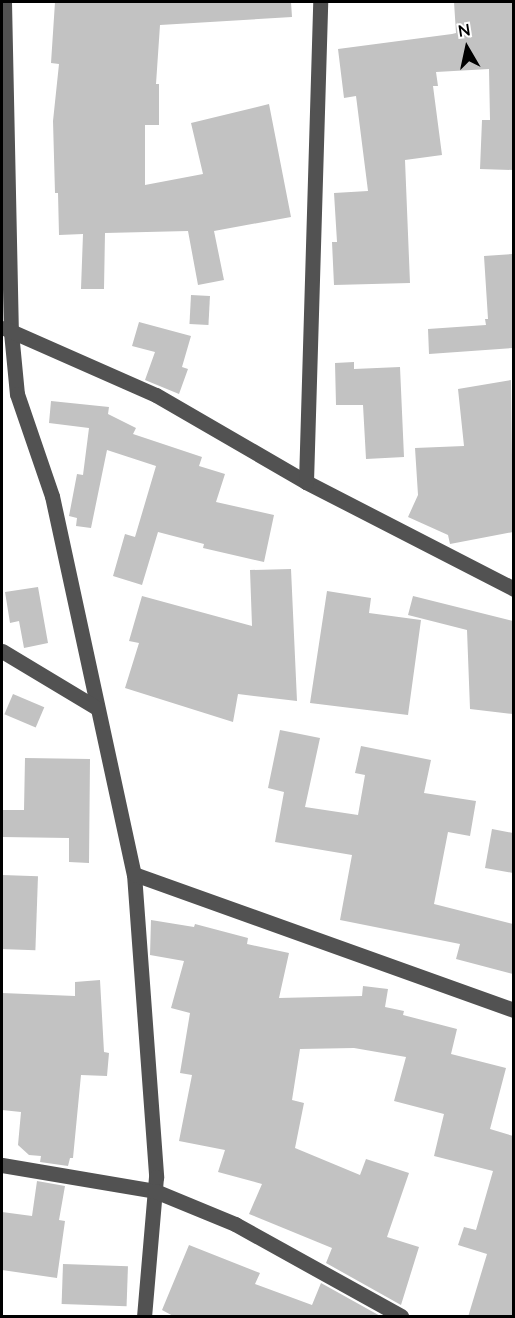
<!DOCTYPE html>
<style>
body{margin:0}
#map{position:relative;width:515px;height:1318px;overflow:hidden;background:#fff;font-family:Lato,sans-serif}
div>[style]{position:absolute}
.building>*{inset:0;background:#c2c2c2;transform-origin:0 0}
.minor>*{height:15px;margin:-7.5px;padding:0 7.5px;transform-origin:7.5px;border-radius:7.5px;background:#525252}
span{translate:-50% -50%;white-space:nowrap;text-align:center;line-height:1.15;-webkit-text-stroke:5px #fff;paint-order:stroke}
.frame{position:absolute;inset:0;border:3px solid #000;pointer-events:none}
.north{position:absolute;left:437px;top:18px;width:60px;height:60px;-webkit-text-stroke:4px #fff;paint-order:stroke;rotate:351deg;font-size:16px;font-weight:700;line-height:24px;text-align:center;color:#000}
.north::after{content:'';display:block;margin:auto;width:21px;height:27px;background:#000;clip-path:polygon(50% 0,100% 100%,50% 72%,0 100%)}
</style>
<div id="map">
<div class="building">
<i style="clip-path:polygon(55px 2px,291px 2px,292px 17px,160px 25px,156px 84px,159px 84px,159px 125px,145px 125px,145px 185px,203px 174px,191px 123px,269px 104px,291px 217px,214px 231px,224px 280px,198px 285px,188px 231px,105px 233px,104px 289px,81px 289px,83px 234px,59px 235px,58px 193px,55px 193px,53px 121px,59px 64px,51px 63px)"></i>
<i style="clip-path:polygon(454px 2px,513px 2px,513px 170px,480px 169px,482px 120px,490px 120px,489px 69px,436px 72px,438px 86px,433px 86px,442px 155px,405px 160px,410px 283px,334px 285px,332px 242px,337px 242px,334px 193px,368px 191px,356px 96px,344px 98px,338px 49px,452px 34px,456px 33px)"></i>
<i style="clip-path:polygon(513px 254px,513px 348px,429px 354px,428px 329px,486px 325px,485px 319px,488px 319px,484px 256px)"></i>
<i style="left:191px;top:295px;width:19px;height:29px;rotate:3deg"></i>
<i style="clip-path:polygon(139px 322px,191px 336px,182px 367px,188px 369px,179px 394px,145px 380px,155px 352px,132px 346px)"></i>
<i style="clip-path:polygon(354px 362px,354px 369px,400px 367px,404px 457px,366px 459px,363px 405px,336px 405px,335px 363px)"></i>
<i style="clip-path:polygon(511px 380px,513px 532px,450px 544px,448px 535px,408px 517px,418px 495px,415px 448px,464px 446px,458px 389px)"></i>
<i style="clip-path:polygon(51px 401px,109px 407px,108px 414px,136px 428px,133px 434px,202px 457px,199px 466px,225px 474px,216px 502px,274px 515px,264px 562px,203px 548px,204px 544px,158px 532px,142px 585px,113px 576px,125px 534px,135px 537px,156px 466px,107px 450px,91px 528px,76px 526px,77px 518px,69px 516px,77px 474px,83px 475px,89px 428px,49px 423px)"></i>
<i style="clip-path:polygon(291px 569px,297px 701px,238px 694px,233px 722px,125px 688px,139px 643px,129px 641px,142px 596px,252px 626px,250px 570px)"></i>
<i style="clip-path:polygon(38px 587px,48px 643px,24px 648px,19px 621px,10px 623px,5px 592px)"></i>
<i style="clip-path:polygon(327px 591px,371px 598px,369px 613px,421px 620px,408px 715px,310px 703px)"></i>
<i style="clip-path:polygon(413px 596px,513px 621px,513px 714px,470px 709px,467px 630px,408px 615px)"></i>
<i style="left:13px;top:694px;width:34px;height:22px;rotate:23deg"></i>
<i style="clip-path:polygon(280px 730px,320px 738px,305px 807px,358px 815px,365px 775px,355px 773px,361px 746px,431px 760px,424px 793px,476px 801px,470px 836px,448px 832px,434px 904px,513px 924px,513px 974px,456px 959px,460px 944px,340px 920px,352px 855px,275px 842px,284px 792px,268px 788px)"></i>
<i style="clip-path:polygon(25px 758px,90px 759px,89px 863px,69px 862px,69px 838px,2px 837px,2px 810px,24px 810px)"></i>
<i style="clip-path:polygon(492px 829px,513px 833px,513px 873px,485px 868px)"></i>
<i style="left:2px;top:875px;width:36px;height:74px;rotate:2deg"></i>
<i style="clip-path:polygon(151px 920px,194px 927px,195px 924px,248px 938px,247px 944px,289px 953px,279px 998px,362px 996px,363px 986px,388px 989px,385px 1007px,404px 1011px,403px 1015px,457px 1029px,451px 1054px,506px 1068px,490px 1129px,513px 1136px,513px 1317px,468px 1317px,487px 1254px,458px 1245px,464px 1227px,476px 1230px,493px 1171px,434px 1156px,444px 1114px,394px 1101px,406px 1057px,354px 1048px,300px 1049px,292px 1100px,304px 1103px,295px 1148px,360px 1175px,366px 1159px,409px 1173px,387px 1237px,419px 1247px,401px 1305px,326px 1263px,332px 1248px,249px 1214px,262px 1184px,218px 1172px,225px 1150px,179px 1141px,192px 1075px,180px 1073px,190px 1013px,171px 1008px,184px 961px,150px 955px)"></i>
<i style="clip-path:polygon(100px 980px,104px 1052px,109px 1053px,107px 1076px,81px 1075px,73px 1158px,70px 1158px,68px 1166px,40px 1162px,41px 1156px,29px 1155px,18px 1145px,21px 1112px,2px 1110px,2px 993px,75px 996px,75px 982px)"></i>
<i style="clip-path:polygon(37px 1181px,65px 1186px,59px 1220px,65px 1221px,57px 1278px,2px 1270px,2px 1212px,32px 1216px)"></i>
<i style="clip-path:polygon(189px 1245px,260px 1273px,255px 1284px,312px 1305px,321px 1283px,382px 1317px,175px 1317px,162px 1310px)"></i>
<i style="left:63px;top:1264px;width:65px;height:40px;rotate:2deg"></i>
</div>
<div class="minor">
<i style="left:4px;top:2px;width:330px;rotate:88.8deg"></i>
<i style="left:11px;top:332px;width:62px;rotate:84.5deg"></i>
<i style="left:17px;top:394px;width:108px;rotate:71.1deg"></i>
<i style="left:52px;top:496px;width:387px;rotate:77.8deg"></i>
<i style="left:134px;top:874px;width:304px;rotate:85.8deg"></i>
<i style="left:156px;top:1177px;width:140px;rotate:94.9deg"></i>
<i style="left:4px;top:328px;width:166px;rotate:23.8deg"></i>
<i style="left:156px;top:395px;width:173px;rotate:30.1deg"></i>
<i style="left:306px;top:482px;width:234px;rotate:27.2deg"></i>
<i style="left:306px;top:482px;width:480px;rotate:-88.3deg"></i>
<i style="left:2px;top:651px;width:111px;rotate:31deg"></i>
<i style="left:134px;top:874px;width:404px;rotate:19.7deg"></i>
<i style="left:2px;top:1165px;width:155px;rotate:9.6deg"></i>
<i style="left:155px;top:1191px;width:87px;rotate:22.4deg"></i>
<i style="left:235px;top:1224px;width:190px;rotate:29deg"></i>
</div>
<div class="frame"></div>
<div class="north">N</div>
</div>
